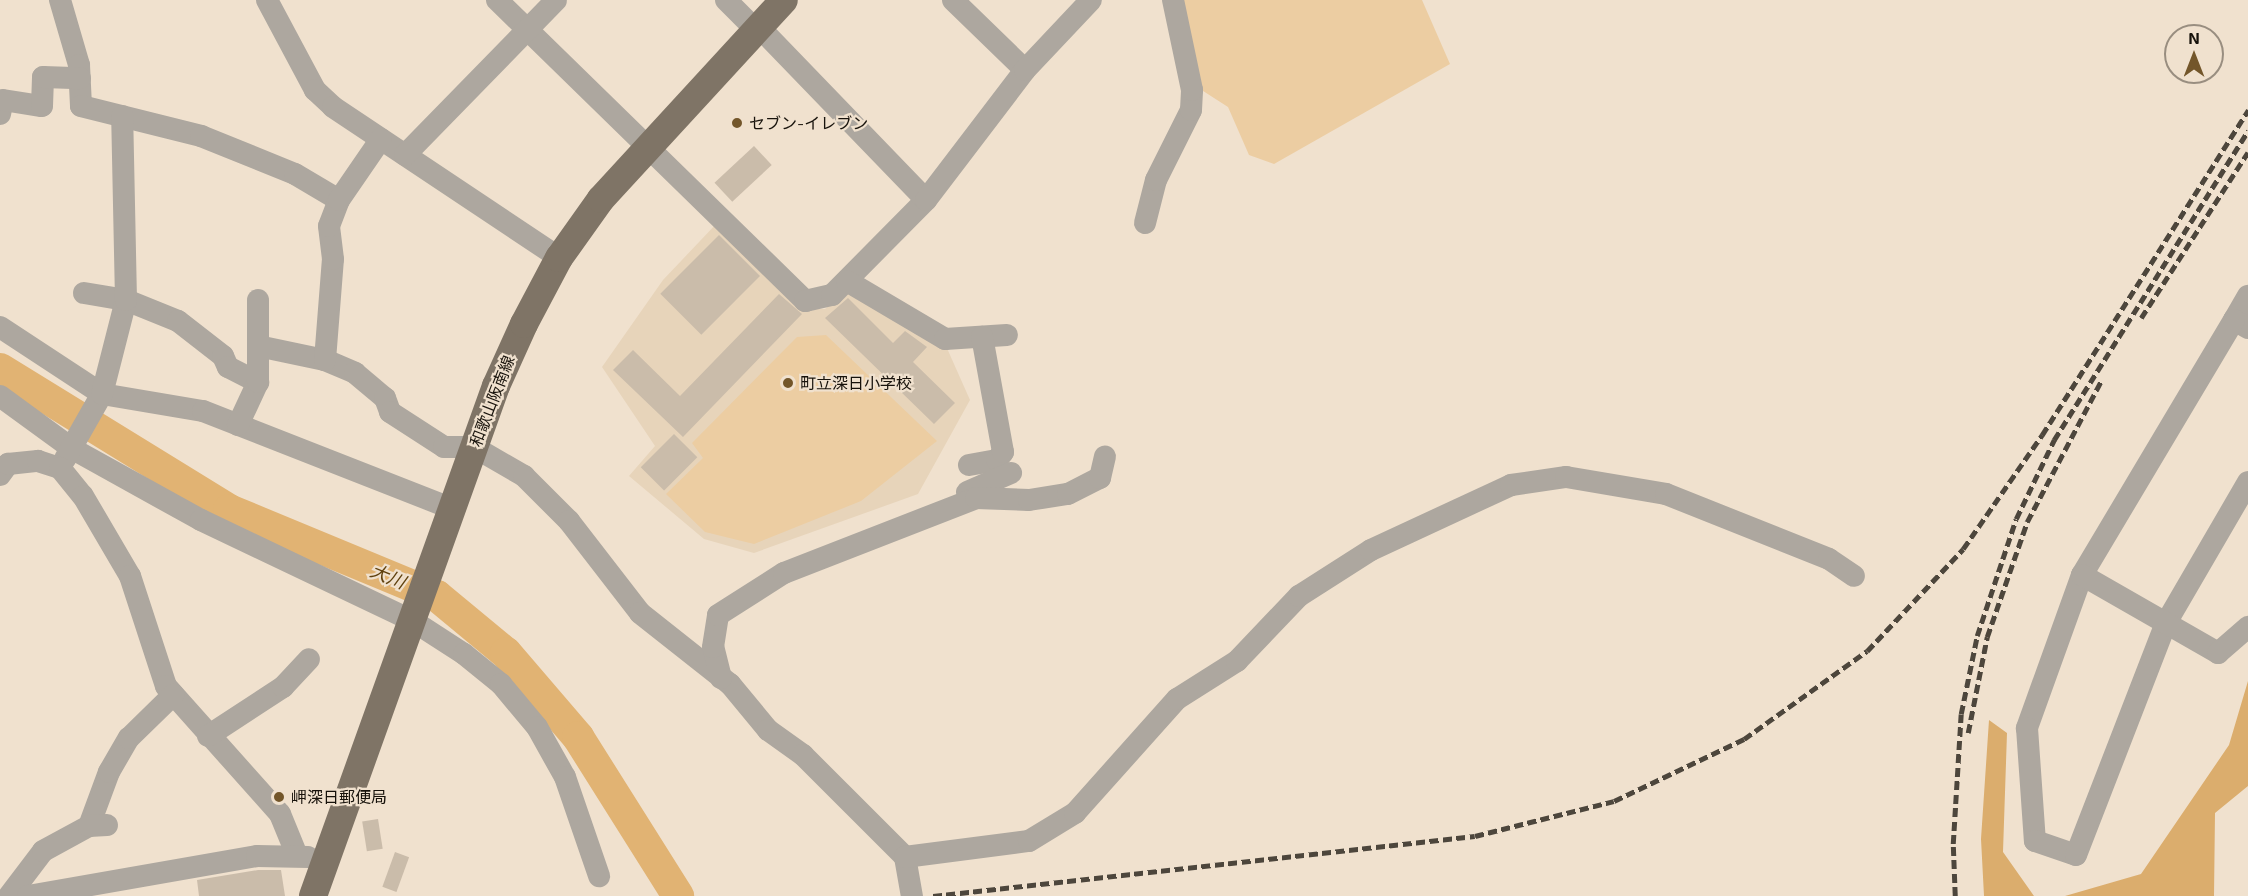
<!DOCTYPE html>
<meta charset="utf-8">
<style>
body{margin:0}
#map{position:relative;width:2248px;height:896px;overflow:hidden;background:#f0e1ce;font-family:"Exo 2","Noto Sans JP",sans-serif}
div>[style]{position:absolute}
.built>*{inset:0;background:#e7d4ba}
.green>*{inset:0;background:#eccda2}
.forest>*{inset:0;background:#dbad6d}
.river>*{height:32px;margin:-16px;padding:0 16px;transform-origin:16px;border-radius:16px;background:#e1b373}
.building>*{inset:0;background:#cabcaa;transform-origin:0 0}
.minor>*{height:22px;margin:-11px;padding:0 11px;transform-origin:11px;border-radius:11px;background:#ada79f}
.major>*{height:28px;margin:-14px;padding:0 14px;transform-origin:14px;border-radius:14px;background:#7f7466}
.rail>*{height:4.5px;margin-top:-2.25px;transform-origin:0;background:repeating-linear-gradient(90deg,#4d463c 0 9px,transparent 0 13.5px)}
.dots>*{width:16px;height:16px;translate:-50% -50%;box-sizing:border-box;border:3px solid #f0e1ce;border-radius:50%}
span{translate:-50% -50%;white-space:nowrap;text-align:center;line-height:1.15;-webkit-text-stroke:4.5px #f0e1ce;paint-order:stroke}
.poi-label{font-size:16px;color:#17120b}
.left{translate:0 -50%;text-align:left}
.street-label{font-size:16px;color:#17120b}
.water-label{font-size:18px;color:#60410e;font-style:italic}
.north{position:absolute;left:2164px;top:24px;width:60px;height:60px;box-sizing:border-box;background:#f0e1ce;border:2px solid #998e80;border-radius:50%;rotate:0deg;font-size:16px;font-weight:700;line-height:24px;text-align:center;color:#17120b}
.north::after{content:'';display:block;margin:auto;width:21px;height:27px;background:#73562a;clip-path:polygon(50% 0,100% 100%,50% 72%,0 100%)}
</style>
<div id="map">
<div class="built">
<i style="clip-path:polygon(718px 222px,804px 309px,825px 309px,850px 287px,946px 346px,970px 400px,918px 494px,754px 553px,704px 539px,629px 476px,655px 446px,602px 367px,663px 280px)"></i>
</div>
<div class="green">
<i style="clip-path:polygon(1181px 0,1422px 0,1450px 64px,1274px 164px,1249px 155px,1228px 107px,1200px 89px)"></i>
<i style="clip-path:polygon(826px 335px,937px 441px,861px 501px,754px 544px,705px 532px,666px 494px,703px 458px,692px 443px,797px 337px)"></i>
</div>
<div class="forest">
<i style="clip-path:polygon(2248px 681px,2248px 786px,2215px 813px,2214px 896px,2065px 896px,2141px 874px,2229px 745px)"></i>
<i style="clip-path:polygon(1989px 720px,2007px 733px,2003px 852px,2034px 896px,1984px 896px,1981px 839px)"></i>
</div>
<div class="river">
<i style="left:0;top:369px;width:269px;rotate:31.6deg"></i>
<i style="left:229px;top:510px;width:225px;rotate:22.5deg"></i>
<i style="left:437px;top:596px;width:89px;rotate:39.6deg"></i>
<i style="left:506px;top:653px;width:111px;rotate:49.4deg"></i>
<i style="left:578px;top:737px;width:188px;rotate:57.8deg"></i>
</div>
<div class="building">
<i style="left:754px;top:146px;width:26px;height:54px;rotate:47deg"></i>
<i style="left:719px;top:235px;width:58px;height:83px;rotate:45deg"></i>
<i style="clip-path:polygon(779px 294px,802px 314px,683px 437px,613px 370px,633px 350px,680px 396px)"></i>
<i style="clip-path:polygon(848px 298px,893px 343px,905px 331px,927px 347px,913px 362px,955px 403px,934px 424px,825px 318px)"></i>
<i style="left:674px;top:434px;width:33px;height:47px;rotate:45deg"></i>
<i style="left:378px;top:819px;width:30px;height:16px;rotate:81deg"></i>
<i style="left:395px;top:852px;width:15px;height:37px;rotate:20deg"></i>
<i style="clip-path:polygon(258px 870px,281px 870px,285px 896px,199px 896px,197px 880px)"></i>
</div>
<div class="minor">
<i style="left:60px;top:0;width:68px;rotate:73.7deg"></i>
<i style="left:79px;top:65px;width:41px;rotate:87.2deg"></i>
<i style="left:81px;top:106px;width:124px;rotate:14deg"></i>
<i style="left:201px;top:136px;width:101px;rotate:22deg"></i>
<i style="left:295px;top:174px;width:51px;rotate:30.6deg"></i>
<i style="left:267px;top:0;width:102px;rotate:61.9deg"></i>
<i style="left:315px;top:90px;width:25px;rotate:43deg"></i>
<i style="left:333px;top:107px;width:272px;rotate:33.7deg"></i>
<i style="left:497px;top:0;width:431px;rotate:44.3deg"></i>
<i style="left:805px;top:301px;width:28px;rotate:-13deg"></i>
<i style="left:832px;top:295px;width:134px;rotate:-45.3deg"></i>
<i style="left:726px;top:0;width:42px;rotate:45deg"></i>
<i style="left:953px;top:0;width:100px;rotate:44.2deg"></i>
<i style="left:759px;top:27px;width:240px;rotate:46deg"></i>
<i style="left:926px;top:200px;width:163px;rotate:-52.7deg"></i>
<i style="left:1025px;top:70px;width:96px;rotate:-46.7deg"></i>
<i style="left:0;top:114px;width:14px;rotate:-78deg"></i>
<i style="left:3px;top:100px;width:39px;rotate:9deg"></i>
<i style="left:42px;top:106px;width:29px;rotate:-88deg"></i>
<i style="left:43px;top:77px;width:37px;rotate:2deg"></i>
<i style="left:405px;top:155px;width:216px;rotate:-45.7deg"></i>
<i style="left:1145px;top:223px;width:44px;rotate:-75.7deg"></i>
<i style="left:1156px;top:180px;width:78px;rotate:-63.4deg"></i>
<i style="left:1191px;top:110px;width:20px;rotate:-87deg"></i>
<i style="left:1192px;top:90px;width:92px;rotate:-101.9deg"></i>
<i style="left:847px;top:281px;width:114px;rotate:30.6deg"></i>
<i style="left:945px;top:339px;width:62px;rotate:-3.7deg"></i>
<i style="left:84px;top:293px;width:43px;rotate:9.5deg"></i>
<i style="left:126px;top:300px;width:56px;rotate:22deg"></i>
<i style="left:178px;top:321px;width:57px;rotate:37.9deg"></i>
<i style="left:223px;top:356px;width:12px;rotate:66deg"></i>
<i style="left:228px;top:367px;width:34px;rotate:27deg"></i>
<i style="left:2234px;top:320px;width:28px;rotate:-60deg"></i>
<i style="left:0;top:327px;width:122px;rotate:33.3deg"></i>
<i style="left:102px;top:394px;width:102px;rotate:9.6deg"></i>
<i style="left:203px;top:411px;width:269px;rotate:21.4deg"></i>
<i style="left:2248px;top:328px;width:16px;rotate:-150deg"></i>
<i style="left:2234px;top:320px;width:297px;rotate:120.8deg"></i>
<i style="left:2082px;top:575px;width:163px;rotate:109.8deg"></i>
<i style="left:2027px;top:728px;width:113px;rotate:86deg"></i>
<i style="left:2035px;top:841px;width:43px;rotate:18.9deg"></i>
<i style="left:2076px;top:855px;width:249px;rotate:-68.8deg"></i>
<i style="left:2166px;top:623px;width:163px;rotate:-59.8deg"></i>
<i style="left:258px;top:346px;width:68px;rotate:11.8deg"></i>
<i style="left:325px;top:360px;width:33px;rotate:23deg"></i>
<i style="left:355px;top:373px;width:39px;rotate:40deg"></i>
<i style="left:385px;top:398px;width:15px;rotate:70deg"></i>
<i style="left:390px;top:412px;width:64px;rotate:32.9deg"></i>
<i style="left:444px;top:447px;width:30px"></i>
<i style="left:474px;top:447px;width:58px;rotate:30.1deg"></i>
<i style="left:524px;top:476px;width:64px;rotate:45deg"></i>
<i style="left:569px;top:521px;width:116px;rotate:52.3deg"></i>
<i style="left:640px;top:613px;width:115px;rotate:38.3deg"></i>
<i style="left:730px;top:684px;width:60px;rotate:50.4deg"></i>
<i style="left:768px;top:730px;width:43px;rotate:35.5deg"></i>
<i style="left:803px;top:755px;width:144px;rotate:45deg"></i>
<i style="left:905px;top:857px;width:40px;rotate:80deg"></i>
<i style="left:325px;top:360px;width:101px;rotate:-85.5deg"></i>
<i style="left:333px;top:259px;width:33px;rotate:-97deg"></i>
<i style="left:329px;top:226px;width:28px;rotate:-69deg"></i>
<i style="left:339px;top:200px;width:74px;rotate:-55.5deg"></i>
<i style="left:0;top:396px;width:88px;rotate:36.2deg"></i>
<i style="left:71px;top:448px;width:149px;rotate:29deg"></i>
<i style="left:201px;top:520px;width:235px;rotate:25.5deg"></i>
<i style="left:413px;top:621px;width:61px;rotate:32.9deg"></i>
<i style="left:464px;top:654px;width:48px;rotate:39deg"></i>
<i style="left:501px;top:684px;width:56px;rotate:50.1deg"></i>
<i style="left:537px;top:727px;width:57px;rotate:60.8deg"></i>
<i style="left:565px;top:777px;width:105px;rotate:71deg"></i>
<i style="left:238px;top:425px;width:47px;rotate:-65.1deg"></i>
<i style="left:258px;top:382px;width:82px;rotate:-90deg"></i>
<i style="left:65px;top:459px;width:75px;rotate:-60.4deg"></i>
<i style="left:102px;top:394px;width:97px;rotate:-75.7deg"></i>
<i style="left:126px;top:300px;width:184px;rotate:-91.2deg"></i>
<i style="left:969px;top:465px;width:28px;rotate:-10deg"></i>
<i style="left:997px;top:460px;width:10px;rotate:-53deg"></i>
<i style="left:1003px;top:452px;width:117px;rotate:-100.3deg"></i>
<i style="left:0;top:475px;width:14px;rotate:-54deg"></i>
<i style="left:8px;top:464px;width:30px;rotate:-6deg"></i>
<i style="left:38px;top:461px;width:23px;rotate:18deg"></i>
<i style="left:60px;top:468px;width:36px;rotate:51deg"></i>
<i style="left:83px;top:496px;width:93px;rotate:59.6deg"></i>
<i style="left:130px;top:576px;width:116px;rotate:71.9deg"></i>
<i style="left:166px;top:686px;width:171px;rotate:48.3deg"></i>
<i style="left:280px;top:814px;width:42px;rotate:67.7deg"></i>
<i style="left:967px;top:492px;width:48px;rotate:-23.4deg"></i>
<i style="left:2082px;top:575px;width:157px;rotate:29.8deg"></i>
<i style="left:2218px;top:653px;width:40px;rotate:-41deg"></i>
<i style="left:721px;top:678px;width:32px;rotate:-104deg"></i>
<i style="left:713px;top:647px;width:32px;rotate:-81deg"></i>
<i style="left:718px;top:615px;width:78px;rotate:-32.5deg"></i>
<i style="left:784px;top:573px;width:206px;rotate:-21.3deg"></i>
<i style="left:976px;top:498px;width:53px;rotate:2.2deg"></i>
<i style="left:1029px;top:500px;width:39px;rotate:-9deg"></i>
<i style="left:1068px;top:494px;width:36px;rotate:-27deg"></i>
<i style="left:1100px;top:478px;width:22px;rotate:-77deg"></i>
<i style="left:208px;top:736px;width:90px;rotate:-33.2deg"></i>
<i style="left:283px;top:687px;width:38px;rotate:-47deg"></i>
<i style="left:89px;top:826px;width:58px;rotate:-69.7deg"></i>
<i style="left:109px;top:772px;width:39px;rotate:-60deg"></i>
<i style="left:129px;top:738px;width:62px;rotate:-44.3deg"></i>
<i style="left:905px;top:857px;width:125px;rotate:-7.4deg"></i>
<i style="left:1029px;top:841px;width:54px;rotate:-31.3deg"></i>
<i style="left:1075px;top:813px;width:153px;rotate:-48.2deg"></i>
<i style="left:1177px;top:699px;width:71px;rotate:-32.3deg"></i>
<i style="left:1237px;top:661px;width:90px;rotate:-46.4deg"></i>
<i style="left:1299px;top:596px;width:85px;rotate:-32.6deg"></i>
<i style="left:1371px;top:550px;width:154px;rotate:-24.9deg"></i>
<i style="left:1511px;top:485px;width:56px;rotate:-8.3deg"></i>
<i style="left:1566px;top:477px;width:101px;rotate:9.6deg"></i>
<i style="left:1666px;top:494px;width:175px;rotate:21.7deg"></i>
<i style="left:1829px;top:559px;width:30px;rotate:34deg"></i>
<i style="left:9px;top:896px;width:56px;rotate:-52.9deg"></i>
<i style="left:43px;top:851px;width:52px;rotate:-28.5deg"></i>
<i style="left:89px;top:826px;width:18px;rotate:-3deg"></i>
<i style="left:28px;top:896px;width:232px;rotate:-9.9deg"></i>
<i style="left:257px;top:856px;width:51px;rotate:1.1deg"></i>
</div>
<div class="major">
<i style="left:313px;top:896px;width:542px;rotate:-70.26deg"></i>
<i style="left:496px;top:386px;width:68px;rotate:-65.7deg"></i>
<i style="left:524px;top:324px;width:75px;rotate:-62.1deg"></i>
<i style="left:559px;top:258px;width:72px;rotate:-54.6deg"></i>
<i style="left:601px;top:199px;width:270px;rotate:-47.4deg"></i>
</div>
<div class="rail">
<i style="left:2141px;top:318px;width:197px;rotate:-57.2deg"></i>
<i style="left:1968px;top:733px;width:98px;rotate:-78.8deg"></i>
<i style="left:1987px;top:637px;width:122px;rotate:-70.8deg"></i>
<i style="left:2027px;top:522px;width:161px;rotate:-62.3deg"></i>
<i style="left:933px;top:896px;width:545px;rotate:-6.32deg"></i>
<i style="left:1475px;top:836px;width:143px;rotate:-14.1deg"></i>
<i style="left:1614px;top:801px;width:144px;rotate:-25.5deg"></i>
<i style="left:1744px;top:739px;width:151px;rotate:-35.6deg"></i>
<i style="left:1867px;top:651px;width:140px;rotate:-46.7deg"></i>
<i style="left:1963px;top:549px;width:139px;rotate:-55.3deg"></i>
<i style="left:2042px;top:435px;width:385px;rotate:-57.6deg"></i>
<i style="left:1955px;top:896px;width:52px;rotate:-92.2deg"></i>
<i style="left:1953px;top:844px;width:130px;rotate:-86.5deg"></i>
<i style="left:1961px;top:714px;width:80px;rotate:-78.4deg"></i>
<i style="left:1977px;top:636px;width:123px;rotate:-71.6deg"></i>
<i style="left:2016px;top:519px;width:88px;rotate:-64.3deg"></i>
<i style="left:2054px;top:440px;width:365px;rotate:-57.9deg"></i>
</div>
<div class="dots">
<i style="left:737px;top:123px;background:#73562a"></i>
<i style="left:788px;top:383px;background:#73562a"></i>
<i style="left:279px;top:797px;background:#73562a"></i>
</div>
<div class="poi-label">
<span class="left" style="left:749px;top:123px">セブン-イレブン</span>
<span class="left" style="left:800px;top:383px">町立深日小学校</span>
<span class="left" style="left:291px;top:797px">岬深日郵便局</span>
</div>
<div class="street-label">
<span style="left:492px;top:401px;rotate:-69deg">和歌山阪南線</span>
</div>
<div class="water-label">
<span style="left:388px;top:576px;rotate:22deg">大川</span>
</div>
<div class="north">N</div>
</div>
